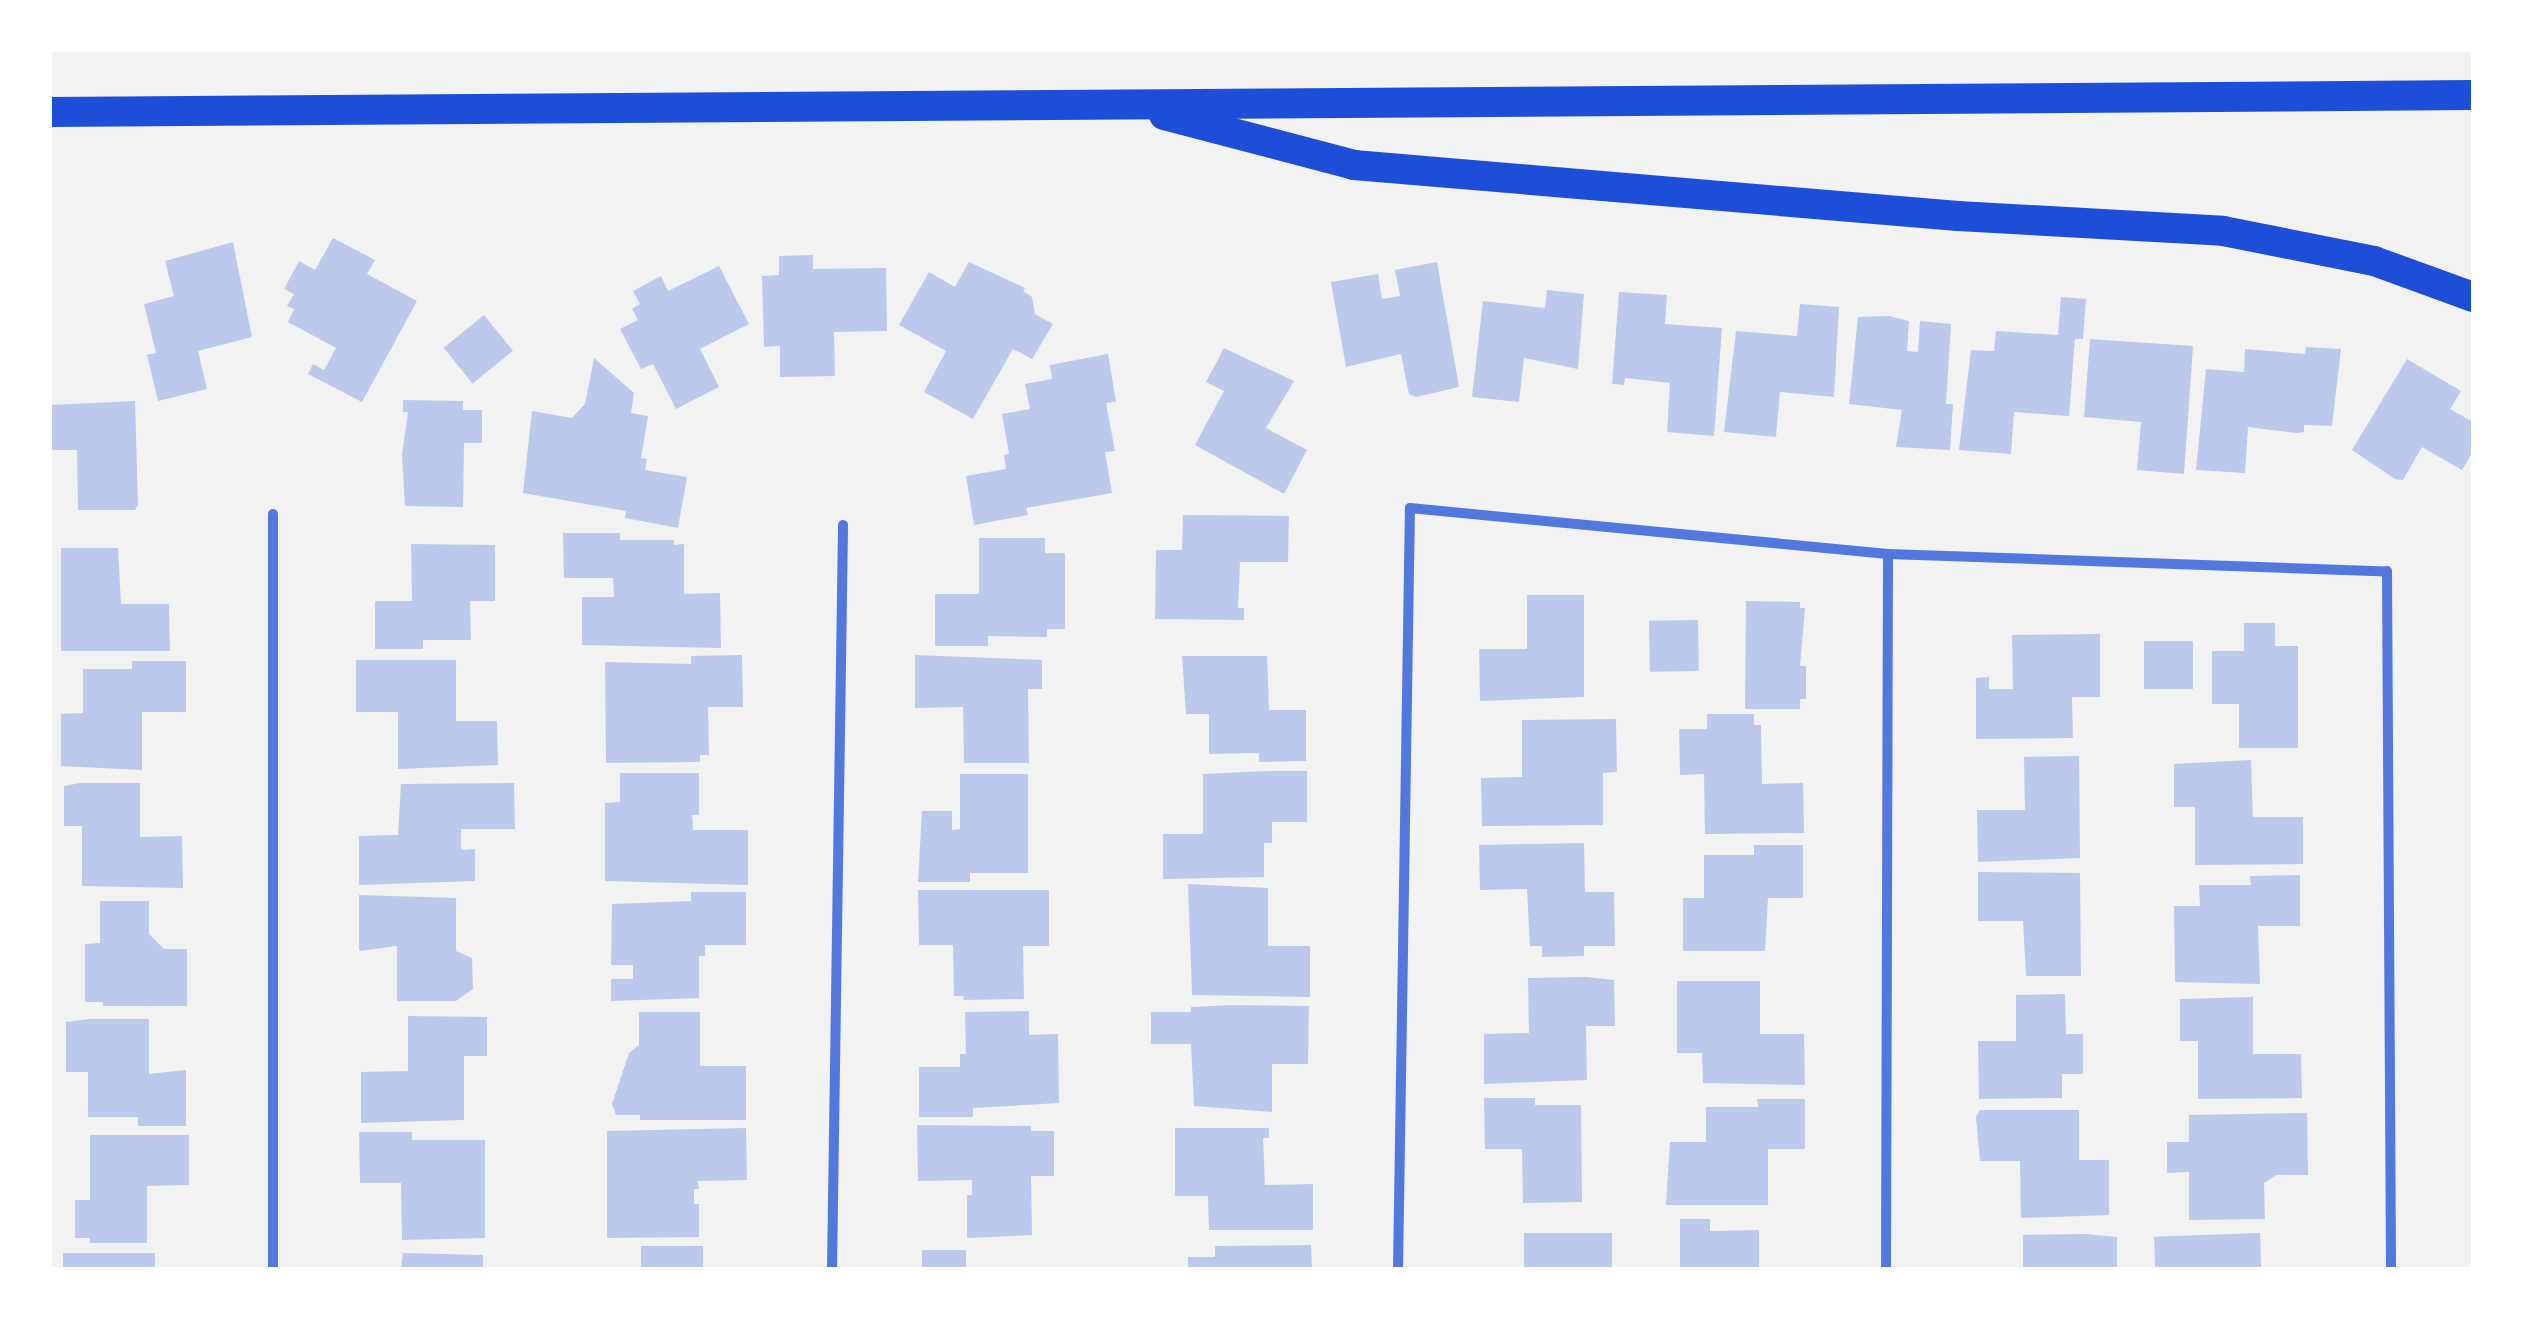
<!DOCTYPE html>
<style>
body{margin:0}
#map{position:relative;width:2523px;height:1319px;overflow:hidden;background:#f2f2f2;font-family:Montserrat,sans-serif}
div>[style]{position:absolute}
.building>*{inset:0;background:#bdc9ec;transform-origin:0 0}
.minor>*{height:10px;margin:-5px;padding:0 5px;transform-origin:5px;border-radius:5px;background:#5277de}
.motorway>*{height:30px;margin:-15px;padding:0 15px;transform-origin:15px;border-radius:15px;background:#1d4ed8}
span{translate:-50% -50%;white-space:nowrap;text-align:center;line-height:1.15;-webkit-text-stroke:8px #fff;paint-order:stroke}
.frame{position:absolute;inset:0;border:52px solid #fff;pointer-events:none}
</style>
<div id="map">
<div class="building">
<i style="clip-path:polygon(333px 238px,375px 260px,367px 274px,417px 301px,362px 402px,308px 374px,313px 364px,324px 370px,336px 348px,288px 322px,294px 309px,287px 306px,294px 294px,284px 289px,299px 261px,315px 270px)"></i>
<i style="clip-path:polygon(233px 242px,252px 337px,198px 351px,207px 389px,158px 401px,147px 355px,156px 353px,144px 304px,174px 296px,165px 261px)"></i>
<i style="clip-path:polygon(813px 255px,813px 269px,886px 268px,887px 331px,834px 332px,835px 376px,780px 377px,780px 346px,764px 347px,762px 276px,779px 275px,779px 256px)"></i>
<i style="clip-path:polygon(969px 262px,1025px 288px,1023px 291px,1032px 297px,1035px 314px,1053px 324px,1032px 359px,1013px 349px,973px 419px,924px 392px,946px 351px,899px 325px,929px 272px,955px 287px)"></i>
<i style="clip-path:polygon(1437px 262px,1459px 387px,1416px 397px,1409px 394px,1401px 354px,1346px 367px,1331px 282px,1378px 274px,1382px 299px,1400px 296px,1395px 270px)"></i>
<i style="clip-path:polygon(719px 266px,749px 324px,700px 349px,719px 387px,676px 409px,653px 364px,641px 369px,620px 329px,638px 320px,632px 309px,640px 304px,633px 291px,661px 276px,668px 291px)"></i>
<i style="clip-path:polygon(1547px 290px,1584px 294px,1578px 369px,1524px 358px,1519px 402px,1472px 397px,1483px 301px,1545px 308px)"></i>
<i style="clip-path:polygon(1619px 292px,1667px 295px,1665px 324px,1722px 328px,1714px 436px,1667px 432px,1670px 383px,1625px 378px,1624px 385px,1612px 384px)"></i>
<i style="clip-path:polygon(2061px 297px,2086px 299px,2083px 339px,2075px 339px,2069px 416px,2014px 412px,2011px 454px,1959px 450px,1971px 350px,1994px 351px,1996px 331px,2058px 335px)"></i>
<i style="clip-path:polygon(1800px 304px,1839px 307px,1834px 397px,1780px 392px,1776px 437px,1724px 432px,1736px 331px,1797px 336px)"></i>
<i style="left:484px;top:315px;width:46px;height:52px;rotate:51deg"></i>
<i style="clip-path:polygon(1889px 316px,1909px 321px,1907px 351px,1918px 352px,1920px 321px,1951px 324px,1946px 404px,1953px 404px,1950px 450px,1896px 447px,1902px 410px,1849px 404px,1858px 317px)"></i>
<i style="clip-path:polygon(2090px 339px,2193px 346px,2184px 474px,2137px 470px,2141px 422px,2084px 417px)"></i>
<i style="clip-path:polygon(2306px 347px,2341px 349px,2332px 426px,2304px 425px,2304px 432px,2297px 433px,2248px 427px,2245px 473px,2196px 470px,2206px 369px,2244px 372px,2245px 349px,2305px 354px)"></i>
<i style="clip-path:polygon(1224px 348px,1294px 381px,1266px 428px,1307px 450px,1284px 494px,1195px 445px,1224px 391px,1206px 382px)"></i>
<i style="clip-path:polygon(1108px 354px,1116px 402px,1106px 403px,1115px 451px,1105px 452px,1112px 493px,1026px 508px,1028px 515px,974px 525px,966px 476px,1006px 469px,1004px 455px,1009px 454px,1002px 414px,1030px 409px,1025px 384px,1052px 379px,1050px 365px)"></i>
<i style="clip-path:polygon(594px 358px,634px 393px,631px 413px,648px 416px,641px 458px,647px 459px,645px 470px,687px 477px,678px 528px,625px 518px,626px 511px,523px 493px,532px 411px,572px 418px,585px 404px)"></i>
<i style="clip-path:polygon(2407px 359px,2461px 391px,2450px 409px,2473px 422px,2473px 451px,2462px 470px,2422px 447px,2403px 480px,2395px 479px,2352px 450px)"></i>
<i style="clip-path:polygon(403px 400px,463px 401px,463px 410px,482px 410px,482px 443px,464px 443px,463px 507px,405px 506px,402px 455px,408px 412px,403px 412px)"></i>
<i style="clip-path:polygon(135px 401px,138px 504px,135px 510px,78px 510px,77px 450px,50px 450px,50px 405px)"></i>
<i style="clip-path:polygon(1183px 515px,1289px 516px,1288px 562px,1240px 562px,1238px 608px,1244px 608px,1244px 620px,1155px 619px,1156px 550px,1182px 550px)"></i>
<i style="clip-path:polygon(563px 533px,620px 533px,620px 540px,674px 540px,674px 545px,684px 544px,684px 594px,720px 593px,721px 648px,582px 645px,582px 597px,614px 597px,613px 578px,564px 578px)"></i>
<i style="clip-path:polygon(979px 538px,1045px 538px,1045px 553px,1065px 553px,1065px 629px,1047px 629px,1047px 637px,988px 636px,988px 646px,935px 646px,935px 594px,979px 594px)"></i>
<i style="clip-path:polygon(411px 544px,495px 545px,495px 601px,470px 601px,471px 640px,423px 640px,423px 649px,375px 649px,375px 601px,412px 601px)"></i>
<i style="clip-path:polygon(61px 548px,118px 548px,121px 604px,169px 604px,170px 651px,61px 651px)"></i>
<i style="clip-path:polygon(1527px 595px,1584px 595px,1584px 697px,1480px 701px,1479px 649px,1527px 649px)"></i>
<i style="clip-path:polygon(1746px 601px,1800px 602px,1800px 608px,1805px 608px,1800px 666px,1806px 666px,1806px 699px,1800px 699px,1800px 709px,1745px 709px)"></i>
<i style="left:1698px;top:620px;width:51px;height:49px;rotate:89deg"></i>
<i style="clip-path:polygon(2244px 623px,2275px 623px,2275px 646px,2298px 646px,2298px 748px,2239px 748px,2239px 704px,2212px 704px,2212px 651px,2244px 651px)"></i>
<i style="clip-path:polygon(2100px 634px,2100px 697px,2072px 697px,2073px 738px,1976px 739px,1976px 678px,1989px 677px,1989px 689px,2013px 689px,2012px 635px)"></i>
<i style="left:2144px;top:641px;width:49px;height:48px"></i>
<i style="clip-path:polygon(742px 655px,743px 707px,708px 707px,709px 755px,700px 755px,700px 762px,606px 763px,605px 662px,691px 664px,691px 656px)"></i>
<i style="clip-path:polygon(915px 655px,1042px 660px,1042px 689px,1028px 689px,1029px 763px,964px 763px,963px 707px,915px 708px)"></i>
<i style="clip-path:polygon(1182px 656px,1267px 656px,1269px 710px,1306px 710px,1306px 761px,1259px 762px,1259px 753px,1209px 754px,1209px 714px,1186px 714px)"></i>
<i style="clip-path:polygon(356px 660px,456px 660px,456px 721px,497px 721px,498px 765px,398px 769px,398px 712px,356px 712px)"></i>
<i style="clip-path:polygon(132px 661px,186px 661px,186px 712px,142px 712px,142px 770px,61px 766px,61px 714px,83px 713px,83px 669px,132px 669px)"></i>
<i style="clip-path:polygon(1707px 714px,1754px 714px,1754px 725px,1761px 725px,1762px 784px,1803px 783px,1804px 833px,1705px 834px,1704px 774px,1680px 775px,1679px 729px,1707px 729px)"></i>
<i style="clip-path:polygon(1616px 719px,1617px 772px,1603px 773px,1603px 825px,1482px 826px,1481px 778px,1522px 777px,1522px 720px)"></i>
<i style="clip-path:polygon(2079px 756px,2080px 858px,1978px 862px,1977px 810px,2025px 810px,2024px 757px)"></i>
<i style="clip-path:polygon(2251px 760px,2253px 817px,2303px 817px,2303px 864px,2195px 865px,2195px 807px,2174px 807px,2174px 764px)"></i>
<i style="clip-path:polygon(1267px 771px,1307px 771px,1307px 822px,1272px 822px,1272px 843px,1264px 843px,1264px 877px,1163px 879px,1163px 834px,1203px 834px,1203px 774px)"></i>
<i style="clip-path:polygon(620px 773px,699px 773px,699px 815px,692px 815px,693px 830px,748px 830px,748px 885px,605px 881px,605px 803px,620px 802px)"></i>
<i style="clip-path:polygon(960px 774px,1028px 774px,1028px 873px,970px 873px,970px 882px,918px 882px,922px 811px,952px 811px,952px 830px,960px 829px)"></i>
<i style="clip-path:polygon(80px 783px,140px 783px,140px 837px,182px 836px,183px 888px,82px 886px,82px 826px,64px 826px,64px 786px)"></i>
<i style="clip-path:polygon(514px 783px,515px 829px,461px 829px,461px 850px,475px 849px,475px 881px,359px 885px,359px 836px,398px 835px,401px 784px)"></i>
<i style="clip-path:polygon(1584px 843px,1585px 892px,1614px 892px,1615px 946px,1584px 946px,1584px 956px,1542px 957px,1542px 946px,1530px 946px,1527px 889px,1480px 890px,1479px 845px)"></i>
<i style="clip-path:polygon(1754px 845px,1803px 845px,1803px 898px,1768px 898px,1765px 951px,1683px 951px,1683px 898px,1704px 898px,1704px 855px,1754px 855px)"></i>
<i style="clip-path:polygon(1978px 872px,2080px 873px,2081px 976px,2026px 976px,2023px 921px,1978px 921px)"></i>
<i style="clip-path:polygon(2300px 875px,2300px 926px,2258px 926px,2260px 984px,2175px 982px,2174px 906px,2200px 906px,2199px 885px,2251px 885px,2250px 876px)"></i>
<i style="clip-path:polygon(1188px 884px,1268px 888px,1268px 946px,1310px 946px,1310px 997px,1192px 995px)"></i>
<i style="clip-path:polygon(918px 890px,1049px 890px,1049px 946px,1023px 946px,1024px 999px,964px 1000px,963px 996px,954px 996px,953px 945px,919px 945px)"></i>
<i style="clip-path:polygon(691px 892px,746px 892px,746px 945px,705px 945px,705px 956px,699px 956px,699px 998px,611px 1001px,611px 979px,633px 979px,633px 965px,611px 965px,612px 904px,691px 901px)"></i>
<i style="clip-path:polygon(359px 895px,456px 898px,456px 951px,472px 958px,473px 989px,456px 1001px,397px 1001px,397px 946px,359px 951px)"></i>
<i style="clip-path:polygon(100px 901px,149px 901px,149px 934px,164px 949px,187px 949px,187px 1006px,103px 1006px,103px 1002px,85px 1002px,85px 944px,100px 943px)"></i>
<i style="clip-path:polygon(1586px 977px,1614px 980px,1615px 1026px,1586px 1026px,1587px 1080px,1484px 1084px,1484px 1034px,1529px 1033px,1528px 978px)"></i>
<i style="clip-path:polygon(1677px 981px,1760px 981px,1760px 1034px,1804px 1034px,1805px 1085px,1703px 1083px,1702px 1053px,1677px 1053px)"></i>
<i style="clip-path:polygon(2065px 994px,2066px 1034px,2083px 1034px,2083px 1074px,2062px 1074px,2062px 1098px,1979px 1099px,1978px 1041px,2016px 1041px,2016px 995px)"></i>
<i style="clip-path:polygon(2253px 997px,2253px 1054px,2301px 1054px,2302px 1098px,2198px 1099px,2198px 1041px,2180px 1041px,2180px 999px)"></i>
<i style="clip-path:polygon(1231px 1005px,1309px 1006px,1308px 1064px,1272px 1064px,1272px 1112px,1194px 1106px,1191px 1044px,1151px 1044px,1151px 1012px,1191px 1012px,1191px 1007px)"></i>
<i style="clip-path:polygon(1029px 1011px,1029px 1035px,1058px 1034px,1059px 1103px,973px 1108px,973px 1117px,919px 1117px,919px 1067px,960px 1067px,960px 1054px,966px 1054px,965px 1012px)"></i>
<i style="clip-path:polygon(639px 1012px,700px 1012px,700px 1066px,746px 1066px,746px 1120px,640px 1120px,640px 1115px,616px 1115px,612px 1104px,629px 1053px,639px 1045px)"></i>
<i style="clip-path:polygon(408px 1016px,487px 1017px,487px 1056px,464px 1056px,464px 1120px,361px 1123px,361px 1072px,408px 1071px)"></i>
<i style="clip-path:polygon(89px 1019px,149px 1019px,149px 1074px,186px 1070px,186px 1126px,138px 1126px,138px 1117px,88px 1117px,88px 1072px,66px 1072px,66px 1022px)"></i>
<i style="clip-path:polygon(1484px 1098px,1535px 1098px,1535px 1105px,1581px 1105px,1582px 1202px,1523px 1203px,1522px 1149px,1485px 1149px)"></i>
<i style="clip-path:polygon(1757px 1099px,1805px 1099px,1805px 1149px,1768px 1149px,1768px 1205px,1666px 1205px,1670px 1142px,1706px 1142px,1706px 1107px,1758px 1107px)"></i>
<i style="clip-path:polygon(1980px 1110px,2079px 1110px,2079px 1160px,2109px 1160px,2109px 1215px,2021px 1218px,2020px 1161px,1980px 1161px,1976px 1117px)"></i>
<i style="clip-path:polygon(2307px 1113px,2308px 1175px,2276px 1175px,2264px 1183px,2265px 1219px,2189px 1220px,2189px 1172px,2167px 1173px,2167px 1142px,2189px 1142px,2189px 1115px)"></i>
<i style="clip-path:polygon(917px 1125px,1031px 1126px,1031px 1131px,1054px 1131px,1054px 1176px,1031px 1176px,1032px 1235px,967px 1238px,967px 1195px,972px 1195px,972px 1180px,918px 1181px)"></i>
<i style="clip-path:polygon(746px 1128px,747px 1180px,698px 1181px,699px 1189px,694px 1189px,694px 1204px,699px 1204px,699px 1237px,607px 1238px,607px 1131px)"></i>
<i style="clip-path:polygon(1175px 1128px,1269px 1128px,1269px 1138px,1263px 1138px,1265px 1185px,1313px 1184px,1313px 1230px,1209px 1230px,1208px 1196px,1175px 1196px)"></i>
<i style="clip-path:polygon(359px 1132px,412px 1132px,412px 1140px,485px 1140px,485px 1238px,402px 1240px,401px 1183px,360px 1183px)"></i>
<i style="clip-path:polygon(90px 1135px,189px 1135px,189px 1185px,147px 1186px,147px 1243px,90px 1243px,90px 1238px,75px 1238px,75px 1200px,90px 1200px)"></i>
<i style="clip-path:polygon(1680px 1219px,1710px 1219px,1710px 1231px,1759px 1230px,1759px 1269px,1680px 1269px)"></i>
<i style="left:1524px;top:1233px;width:88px;height:36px"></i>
<i style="left:2260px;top:1233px;width:36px;height:106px;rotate:88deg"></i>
<i style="clip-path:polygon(2085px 1234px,2117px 1237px,2117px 1269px,2023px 1269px,2023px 1235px)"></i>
<i style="clip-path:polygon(1311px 1245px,1312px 1269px,1188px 1269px,1188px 1257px,1215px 1257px,1215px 1246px)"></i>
<i style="left:703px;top:1246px;width:23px;height:62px;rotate:90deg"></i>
<i style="left:922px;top:1250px;width:44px;height:19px"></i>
<i style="left:155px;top:1253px;width:16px;height:92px;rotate:90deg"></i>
<i style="clip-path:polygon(403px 1253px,483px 1255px,483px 1269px,401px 1269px)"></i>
</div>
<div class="minor">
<i style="left:273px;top:1269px;width:755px;rotate:-90deg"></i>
<i style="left:832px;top:1269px;width:744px;rotate:-89.15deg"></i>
<i style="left:1398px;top:1269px;width:761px;rotate:-89.1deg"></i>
<i style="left:1410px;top:508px;width:480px;rotate:5.5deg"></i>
<i style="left:1888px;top:554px;width:499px;rotate:2deg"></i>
<i style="left:2387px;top:571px;width:698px;rotate:89.67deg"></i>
<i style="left:1886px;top:1269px;width:715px;rotate:-89.84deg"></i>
</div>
<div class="motorway">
<i style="left:50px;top:112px;width:2423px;rotate:-0.4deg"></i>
<i style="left:1164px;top:115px;width:196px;rotate:14.7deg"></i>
<i style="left:1354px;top:165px;width:606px;rotate:4.83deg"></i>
<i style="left:1958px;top:216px;width:265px;rotate:3.2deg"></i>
<i style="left:2223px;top:231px;width:154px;rotate:11.2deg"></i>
<i style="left:2374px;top:261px;width:105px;rotate:20deg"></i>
</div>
<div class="frame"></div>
</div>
